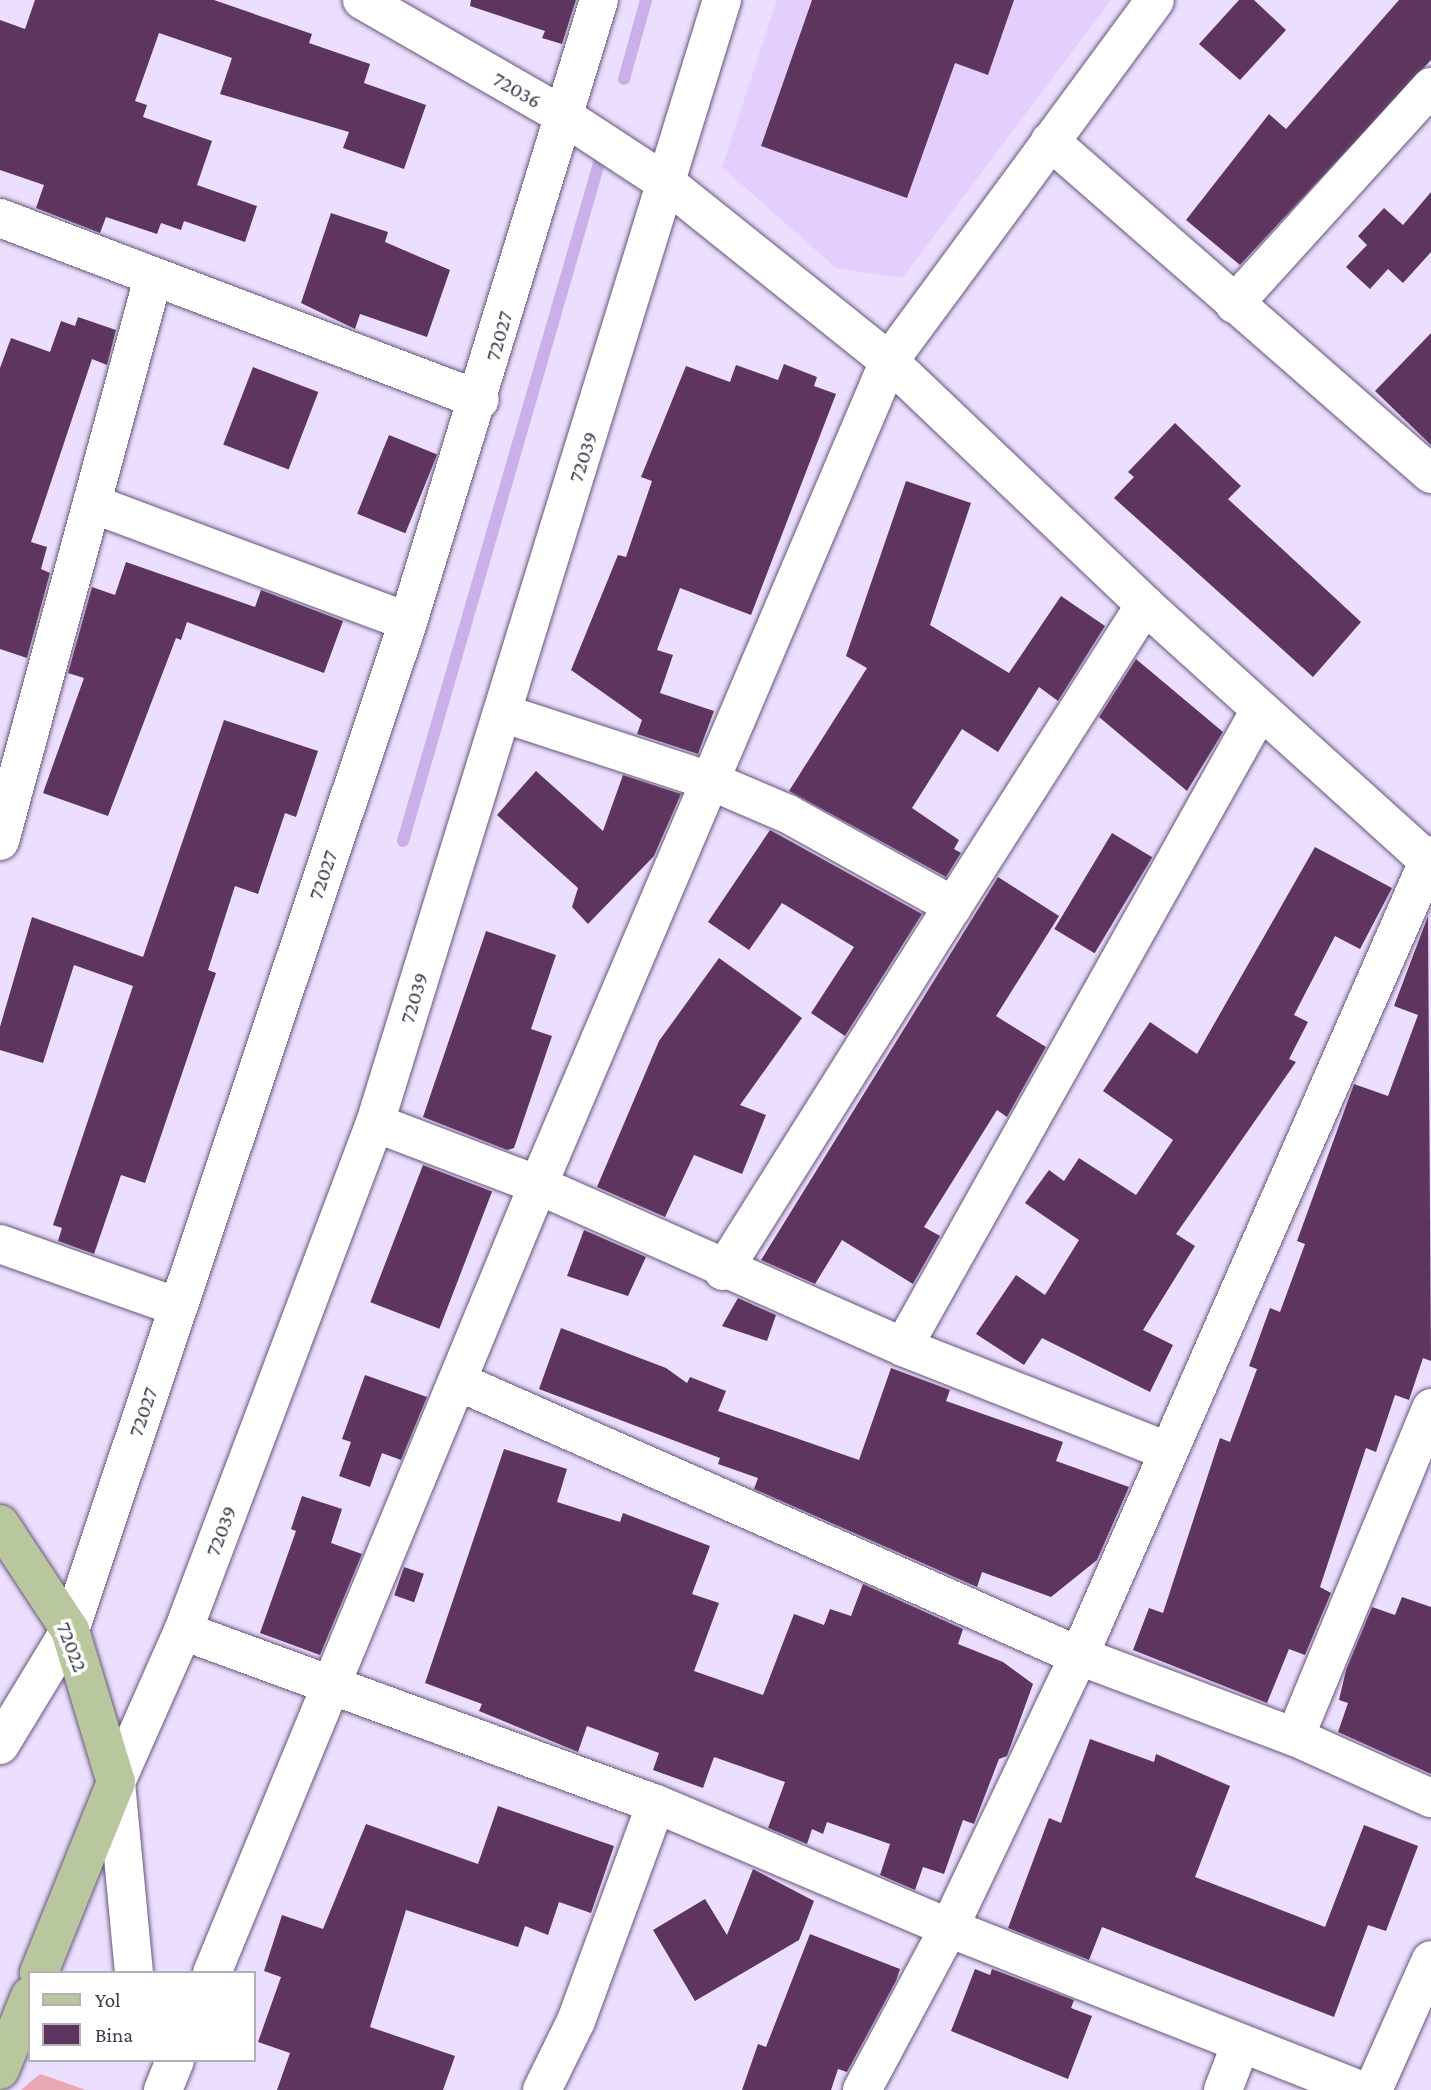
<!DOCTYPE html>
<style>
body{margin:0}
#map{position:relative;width:1431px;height:2090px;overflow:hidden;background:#ecdeff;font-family:"Crimson Pro",serif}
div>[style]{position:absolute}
.built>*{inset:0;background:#e4cefe}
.green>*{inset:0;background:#eaa7b4}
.stream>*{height:12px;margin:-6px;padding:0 6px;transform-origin:6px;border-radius:6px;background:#cab0e9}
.building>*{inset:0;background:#5e355f;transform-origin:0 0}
.roads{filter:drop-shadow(0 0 2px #675679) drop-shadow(0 0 2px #675679)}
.minor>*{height:38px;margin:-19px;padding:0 19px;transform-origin:19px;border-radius:19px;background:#fff}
.major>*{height:38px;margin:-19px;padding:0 19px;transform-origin:19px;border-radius:19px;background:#b8c79e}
span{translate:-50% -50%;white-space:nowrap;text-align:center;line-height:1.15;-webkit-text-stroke:7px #fff;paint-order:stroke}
.street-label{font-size:21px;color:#403849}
.legend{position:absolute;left:28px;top:1971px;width:228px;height:91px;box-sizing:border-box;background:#fff;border:2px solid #b3afb6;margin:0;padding:9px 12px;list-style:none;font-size:21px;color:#403849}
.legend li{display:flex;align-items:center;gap:14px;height:35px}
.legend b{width:35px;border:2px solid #b3afb6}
</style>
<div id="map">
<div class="built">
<i style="clip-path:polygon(777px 0,1111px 0,902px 278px,836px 268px,722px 167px)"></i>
</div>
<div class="green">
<i style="clip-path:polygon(40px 2074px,86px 2090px,21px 2090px)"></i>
</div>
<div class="stream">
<i style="left:624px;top:79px;width:82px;rotate:-74.4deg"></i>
<i style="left:403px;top:841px;width:716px;rotate:-73.87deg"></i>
</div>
<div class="building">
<i style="clip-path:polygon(35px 0,214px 0,312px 34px,309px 43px,370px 64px,364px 83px,426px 105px,404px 169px,343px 148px,349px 132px,220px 94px,232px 58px,159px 33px,135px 101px,147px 105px,143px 117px,212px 141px,197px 185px,257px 206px,245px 242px,184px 221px,181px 230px,161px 223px,157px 234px,106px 217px,100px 233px,36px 208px,44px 185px,0 170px,0 20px,25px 29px)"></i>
<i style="clip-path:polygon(471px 0,576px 0,562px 44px,542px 38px,545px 31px,470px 6px)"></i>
<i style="clip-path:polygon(812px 0,1014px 0,988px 75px,955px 63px,907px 198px,761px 146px)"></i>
<i style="clip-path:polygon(1239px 0,1254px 0,1286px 30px,1240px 80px,1199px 44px)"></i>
<i style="clip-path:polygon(1399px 0,1431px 0,1431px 60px,1240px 265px,1186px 220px,1269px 114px,1286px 129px)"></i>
<i style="clip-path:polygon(1431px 192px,1431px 252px,1403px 283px,1388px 269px,1370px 289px,1346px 267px,1367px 245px,1358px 236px,1384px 208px,1403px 225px)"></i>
<i style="clip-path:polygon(331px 213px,388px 232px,385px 242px,450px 270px,427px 337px,360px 314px,355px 329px,301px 303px)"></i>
<i style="clip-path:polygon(78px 317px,116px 330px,107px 365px,92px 359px,31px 542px,47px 547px,41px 569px,50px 573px,27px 658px,0 649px,0 368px,11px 338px,50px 352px,61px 321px,75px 326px)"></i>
<i style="clip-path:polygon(1431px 333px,1431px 445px,1375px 391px)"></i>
<i style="clip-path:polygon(784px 364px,817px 377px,814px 386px,836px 394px,751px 615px,680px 588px,657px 650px,673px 655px,660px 693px,714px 711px,698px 754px,637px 734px,642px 720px,571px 670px,618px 555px,626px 557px,652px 481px,641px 477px,686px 366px,730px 382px,736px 365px,778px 380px)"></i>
<i style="left:253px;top:367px;width:70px;height:83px;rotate:21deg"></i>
<i style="clip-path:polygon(1175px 423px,1241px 486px,1228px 499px,1361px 622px,1313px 677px,1114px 498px,1134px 477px,1128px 472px)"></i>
<i style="left:389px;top:435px;width:52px;height:85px;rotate:22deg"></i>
<i style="clip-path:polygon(906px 481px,971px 503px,930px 625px,1009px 673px,1061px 596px,1105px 626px,1058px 701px,1039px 687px,998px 752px,962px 729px,912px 808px,959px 840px,954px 849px,961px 853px,946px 877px,789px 791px,867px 668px,846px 656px)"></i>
<i style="clip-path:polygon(126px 562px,255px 607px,261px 590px,343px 621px,324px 673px,187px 622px,181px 640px,176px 638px,108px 816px,43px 793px,84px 678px,68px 673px,92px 587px,115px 595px)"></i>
<i style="clip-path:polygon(1136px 659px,1223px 732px,1187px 791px,1099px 717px)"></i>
<i style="clip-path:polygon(224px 720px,318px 751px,296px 817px,285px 813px,258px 894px,235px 886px,208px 970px,216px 973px,145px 1183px,121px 1175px,94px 1254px,58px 1241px,62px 1228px,53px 1225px,133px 986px,74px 965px,43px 1063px,0 1050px,0 1027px,32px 917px,143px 957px)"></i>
<i style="clip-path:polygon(536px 771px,603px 831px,623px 775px,681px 794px,654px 856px,588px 924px,572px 907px,578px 888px,497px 815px)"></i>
<i style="clip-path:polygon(770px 830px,922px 914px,845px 1036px,811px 1013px,854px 947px,782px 903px,749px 950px,708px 922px)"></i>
<i style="left:1112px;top:833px;width:47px;height:112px;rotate:31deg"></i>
<i style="clip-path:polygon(1315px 847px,1392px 888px,1360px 949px,1335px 936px,1294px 1015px,1308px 1022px,1289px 1059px,1296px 1062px,1176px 1234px,1195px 1246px,1143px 1330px,1173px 1345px,1150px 1392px,1042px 1338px,1024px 1365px,976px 1334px,1016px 1275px,1045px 1295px,1079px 1240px,1025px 1203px,1049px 1170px,1064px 1181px,1079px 1158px,1136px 1195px,1173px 1140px,1103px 1091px,1150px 1022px,1197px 1054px)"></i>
<i style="clip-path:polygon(998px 877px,1059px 916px,996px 1016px,1046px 1047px,1007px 1117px,997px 1110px,924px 1227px,940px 1236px,913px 1284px,842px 1240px,815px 1284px,761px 1260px)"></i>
<i style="clip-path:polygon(1428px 916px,1431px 1361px,1423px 1358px,1409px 1400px,1395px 1395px,1376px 1452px,1366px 1448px,1320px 1587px,1331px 1593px,1305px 1655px,1289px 1649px,1267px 1703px,1133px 1650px,1149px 1608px,1163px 1613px,1220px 1438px,1230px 1442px,1257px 1369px,1249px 1366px,1270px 1308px,1280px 1312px,1305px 1244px,1297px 1241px,1354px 1084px,1388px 1096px,1418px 1015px,1394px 1006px)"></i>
<i style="clip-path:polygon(486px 931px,556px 955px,531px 1029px,552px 1036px,514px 1148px,507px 1150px,423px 1117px)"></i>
<i style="clip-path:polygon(719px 958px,802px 1018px,740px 1105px,766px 1115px,742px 1174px,694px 1155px,665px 1217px,597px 1187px,659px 1041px)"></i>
<i style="left:423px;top:1165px;width:74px;height:147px;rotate:21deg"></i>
<i style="clip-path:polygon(584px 1230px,646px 1257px,628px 1296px,567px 1276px)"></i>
<i style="clip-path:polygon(738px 1298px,776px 1315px,767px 1341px,722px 1326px)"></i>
<i style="clip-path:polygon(561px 1328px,666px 1368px,687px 1383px,690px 1377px,726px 1391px,718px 1411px,859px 1460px,891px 1368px,950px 1390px,946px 1401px,1063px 1442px,1056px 1461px,1129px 1487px,1097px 1560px,1051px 1597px,982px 1572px,977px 1587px,754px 1489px,758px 1478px,718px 1464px,720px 1458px,539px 1389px)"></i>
<i style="clip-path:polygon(365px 1375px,427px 1397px,401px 1460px,382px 1453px,370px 1487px,339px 1476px,351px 1442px,342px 1439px)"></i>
<i style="clip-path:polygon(504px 1449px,567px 1469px,557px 1502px,620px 1522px,623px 1513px,710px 1546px,692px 1594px,719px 1603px,694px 1671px,763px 1695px,794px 1614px,824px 1625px,830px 1609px,851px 1616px,863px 1584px,963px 1629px,958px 1644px,1003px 1662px,1033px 1684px,1007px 1756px,999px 1759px,974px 1824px,963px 1820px,944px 1874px,923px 1867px,915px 1890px,880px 1875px,890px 1844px,827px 1822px,823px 1834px,812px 1829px,807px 1844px,768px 1828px,785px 1782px,714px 1757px,703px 1788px,653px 1770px,659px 1753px,587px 1726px,578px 1752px,479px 1711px,482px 1704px,425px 1683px)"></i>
<i style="clip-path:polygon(302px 1496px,342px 1509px,331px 1543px,362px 1554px,320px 1655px,260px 1633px,296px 1531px,291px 1529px)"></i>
<i style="left:404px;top:1567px;width:21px;height:30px;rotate:19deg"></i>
<i style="clip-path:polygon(1402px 1597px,1431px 1607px,1431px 1774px,1338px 1732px,1348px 1703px,1339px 1700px,1346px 1670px,1372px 1607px,1395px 1615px)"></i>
<i style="clip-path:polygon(1090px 1739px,1154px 1762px,1156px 1754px,1230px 1786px,1195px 1877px,1325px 1927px,1364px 1825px,1418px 1846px,1386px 1931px,1368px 1925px,1334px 2017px,1102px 1927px,1089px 1960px,1008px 1928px,1049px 1818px,1061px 1823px)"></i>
<i style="clip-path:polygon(498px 1806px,614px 1846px,591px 1913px,559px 1902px,548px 1935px,525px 1926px,518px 1947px,406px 1910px,370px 2027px,455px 2056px,443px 2090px,277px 2090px,290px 2053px,258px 2042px,281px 1977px,264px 1971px,282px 1915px,323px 1929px,366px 1824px,478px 1864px)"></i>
<i style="clip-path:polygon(753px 1869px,814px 1901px,799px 1940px,695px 2001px,653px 1930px,705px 1899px,727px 1935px)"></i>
<i style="clip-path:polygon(810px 1934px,900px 1969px,896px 1981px,847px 2072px,838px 2069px,831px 2090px,742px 2090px,758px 2044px,766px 2047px)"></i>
<i style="clip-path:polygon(975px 1969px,990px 1975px,992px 1969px,1074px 2000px,1071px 2008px,1092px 2016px,1068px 2079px,951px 2031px)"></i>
</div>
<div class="roads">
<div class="minor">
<i style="left:362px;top:0;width:231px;rotate:29.9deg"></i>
<i style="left:562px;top:115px;width:128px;rotate:33.2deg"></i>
<i style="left:669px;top:185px;width:282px;rotate:38.7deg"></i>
<i style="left:889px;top:361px;width:354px;rotate:43.6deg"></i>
<i style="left:1145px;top:605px;width:385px;rotate:42.1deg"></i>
<i style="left:1050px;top:141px;width:506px;rotate:41.15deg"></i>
<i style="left:0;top:218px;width:513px;rotate:20.77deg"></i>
<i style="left:1234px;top:304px;width:293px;rotate:-47.8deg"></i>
<i style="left:93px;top:504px;width:336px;rotate:20.5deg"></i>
<i style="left:502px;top:713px;width:222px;rotate:18.1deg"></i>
<i style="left:713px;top:782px;width:82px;rotate:23.1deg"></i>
<i style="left:788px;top:814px;width:189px;rotate:29.1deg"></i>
<i style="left:953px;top:906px;width:357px;rotate:-57.5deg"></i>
<i style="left:0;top:841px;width:583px;rotate:-74.8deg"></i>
<i style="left:375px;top:1123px;width:174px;rotate:20.8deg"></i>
<i style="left:538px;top:1185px;width:399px;rotate:23.9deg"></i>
<i style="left:903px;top:1347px;width:284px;rotate:21.5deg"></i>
<i style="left:0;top:1244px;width:189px;rotate:19.5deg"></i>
<i style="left:723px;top:1271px;width:431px;rotate:-57.8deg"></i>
<i style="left:903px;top:1347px;width:730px;rotate:-60.73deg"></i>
<i style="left:459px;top:1382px;width:678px;rotate:23.84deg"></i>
<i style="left:1079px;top:1656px;width:231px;rotate:20.6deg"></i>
<i style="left:1295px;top:1737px;width:149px;rotate:24.2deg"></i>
<i style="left:183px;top:1631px;width:504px;rotate:20.09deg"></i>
<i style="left:656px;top:1804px;width:318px;rotate:22.9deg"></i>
<i style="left:949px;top:1928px;width:443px;rotate:21.5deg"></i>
<i style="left:1295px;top:1737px;width:356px;rotate:-67.5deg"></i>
<i style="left:0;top:1745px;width:135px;rotate:-58.7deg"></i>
<i style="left:70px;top:1630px;width:1063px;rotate:-71.46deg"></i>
<i style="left:408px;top:622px;width:651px;rotate:-72.93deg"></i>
<i style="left:134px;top:1973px;width:192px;rotate:-95.4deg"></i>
<i style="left:116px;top:1782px;width:165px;rotate:-66.1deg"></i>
<i style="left:183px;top:1631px;width:543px;rotate:-69.3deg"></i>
<i style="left:375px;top:1123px;width:1175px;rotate:-72.83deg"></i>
<i style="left:212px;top:1973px;width:853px;rotate:-67.52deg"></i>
<i style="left:538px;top:1185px;width:896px;rotate:-66.93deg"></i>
<i style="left:889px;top:361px;width:448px;rotate:-53.6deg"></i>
<i style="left:163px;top:2090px;width:32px;rotate:-68deg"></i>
<i style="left:542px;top:2090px;width:77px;rotate:-63.8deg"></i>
<i style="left:576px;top:2021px;width:231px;rotate:-69.8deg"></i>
<i style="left:862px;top:2090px;width:184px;rotate:-61.8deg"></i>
<i style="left:949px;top:1928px;width:301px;rotate:-64.5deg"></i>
<i style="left:1079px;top:1656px;width:875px;rotate:-66.28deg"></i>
<i style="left:1223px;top:2090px;width:47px;rotate:-68.9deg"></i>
<i style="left:1373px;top:2090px;width:142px;rotate:-66deg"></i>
</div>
<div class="major">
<i style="left:0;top:1524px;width:127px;rotate:56.6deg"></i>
<i style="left:70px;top:1630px;width:159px;rotate:73.2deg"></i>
<i style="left:116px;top:1782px;width:206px;rotate:112deg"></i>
<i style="left:0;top:2070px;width:80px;rotate:-67.9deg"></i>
</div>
</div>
<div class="street-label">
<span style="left:517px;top:90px;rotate:30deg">72036</span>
<span style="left:499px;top:336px;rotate:-74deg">72027</span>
<span style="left:583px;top:457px;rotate:-72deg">72039</span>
<span style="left:323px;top:875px;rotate:-71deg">72027</span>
<span style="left:414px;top:998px;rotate:-73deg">72039</span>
<span style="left:143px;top:1412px;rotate:-71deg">72027</span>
<span style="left:221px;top:1531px;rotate:-69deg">72039</span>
<span style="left:72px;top:1647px;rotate:69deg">72022</span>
</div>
<ul class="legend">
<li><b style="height:9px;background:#b8c79e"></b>Yol</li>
<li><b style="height:19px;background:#5e355f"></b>Bina</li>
</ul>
</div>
